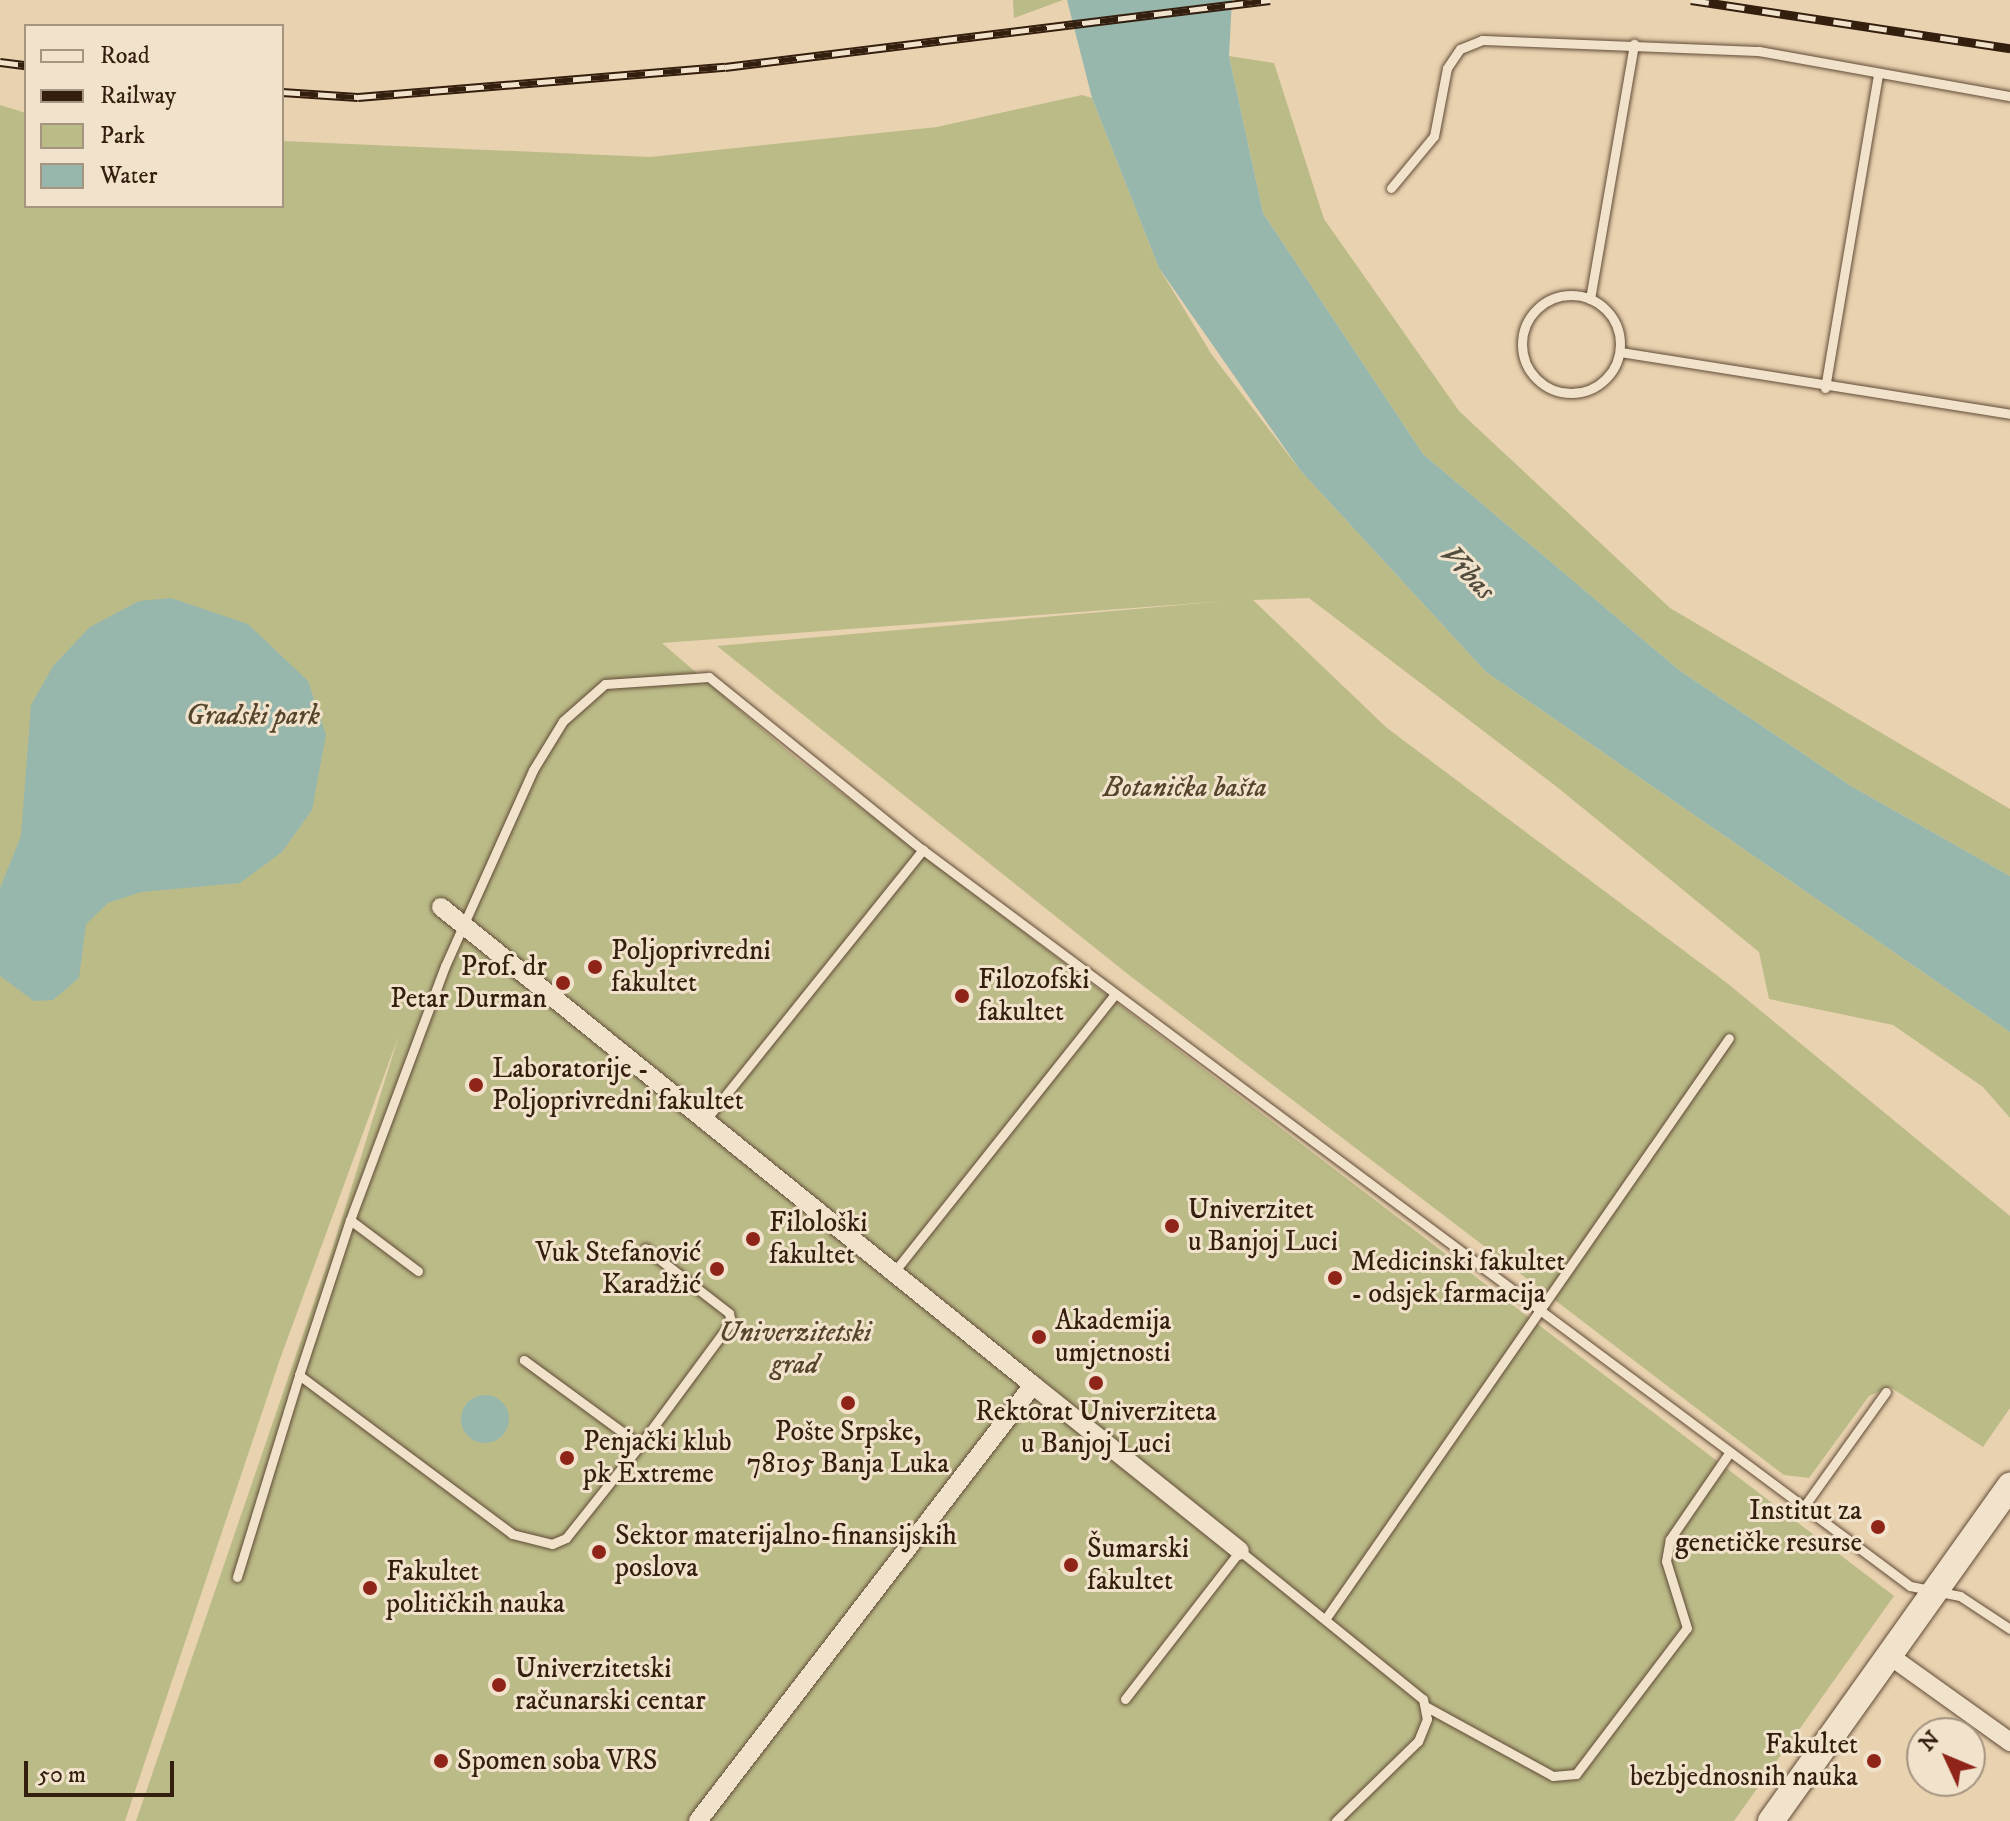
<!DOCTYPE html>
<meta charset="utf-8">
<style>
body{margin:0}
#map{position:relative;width:2010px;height:1821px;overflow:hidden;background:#e9d2b0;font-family:"IM FELL DW Pica",serif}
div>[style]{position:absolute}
.green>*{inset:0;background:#bb8}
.water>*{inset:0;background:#97b7ad}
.round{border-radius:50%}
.roads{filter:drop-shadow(0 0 2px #614b36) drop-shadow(0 0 2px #614b36)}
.lane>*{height:9px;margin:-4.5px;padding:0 4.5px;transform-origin:4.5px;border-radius:4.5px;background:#f1e2cc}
.lane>.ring{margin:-4.5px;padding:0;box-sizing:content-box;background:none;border:9px solid #f1e2cc;border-radius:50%}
.street>*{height:18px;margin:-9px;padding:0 9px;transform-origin:9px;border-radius:9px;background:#f1e2cc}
.secondary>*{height:26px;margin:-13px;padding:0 13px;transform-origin:13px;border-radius:13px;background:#f1e2cc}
.rail>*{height:9px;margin-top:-4.5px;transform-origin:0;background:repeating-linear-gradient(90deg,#f1e2cc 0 18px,#341e0e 0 36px);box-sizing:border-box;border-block:2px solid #341e0e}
.dots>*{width:22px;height:22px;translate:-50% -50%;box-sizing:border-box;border:4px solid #f1e2cc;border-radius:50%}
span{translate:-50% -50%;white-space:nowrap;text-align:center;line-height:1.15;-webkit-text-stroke:6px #f1e2cc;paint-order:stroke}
.park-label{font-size:28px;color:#56452c;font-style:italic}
.poi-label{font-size:28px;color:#341e0e}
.left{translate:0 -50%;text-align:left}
.right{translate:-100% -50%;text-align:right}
.water-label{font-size:30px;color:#524c3e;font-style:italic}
.legend{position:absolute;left:24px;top:24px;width:260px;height:184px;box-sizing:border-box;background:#f1e2cc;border:2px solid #a59480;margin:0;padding:10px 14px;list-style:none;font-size:24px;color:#341e0e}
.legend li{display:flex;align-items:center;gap:16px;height:40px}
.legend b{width:40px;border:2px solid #a59480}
.north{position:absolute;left:1906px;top:1717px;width:80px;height:80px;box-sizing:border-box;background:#f1e2cc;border:2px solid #a59480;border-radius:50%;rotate:314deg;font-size:22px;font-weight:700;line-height:32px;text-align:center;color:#341e0e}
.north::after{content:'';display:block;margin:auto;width:28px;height:36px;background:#8f2418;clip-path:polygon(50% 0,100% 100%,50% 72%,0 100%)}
.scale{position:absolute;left:24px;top:1761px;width:150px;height:36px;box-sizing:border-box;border:4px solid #341e0e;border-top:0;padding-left:10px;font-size:24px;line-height:28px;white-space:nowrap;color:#341e0e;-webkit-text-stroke:6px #f1e2cc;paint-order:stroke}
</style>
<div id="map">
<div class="green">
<i style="clip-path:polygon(1013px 0,1063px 0,1014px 18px)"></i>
<i style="clip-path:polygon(1229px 56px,1274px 63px,1324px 219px,1459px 411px,1670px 608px,2010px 809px,2010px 876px,1851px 786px,1679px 670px,1423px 454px,1263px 213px)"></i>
<i style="clip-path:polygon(1082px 95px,1092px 98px,1159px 268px,1212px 355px,1300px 470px,1486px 672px,2010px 1032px,2010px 1118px,1983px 1087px,1893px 1025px,1769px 999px,1759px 952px,1557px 787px,1309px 598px,1253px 600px,1387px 728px,1727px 983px,2010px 1216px,2010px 1408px,1983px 1447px,1890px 1387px,1869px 1396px,1809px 1478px,1784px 1475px,1129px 975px,717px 646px,1226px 601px,662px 643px,797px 759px,1894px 1596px,1734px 1821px,136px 1821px,332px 1250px,399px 1035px,280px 1359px,125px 1821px,0 1821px,0 105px,26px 113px,26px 206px,282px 206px,282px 141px,650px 157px,937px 127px)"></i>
</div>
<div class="water">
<i style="clip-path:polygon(1067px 0,1232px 0,1229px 56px,1263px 213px,1423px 454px,1679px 670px,1851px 786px,2010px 876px,2010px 1032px,1486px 672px,1300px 470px,1159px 268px,1092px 98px)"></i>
<i style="clip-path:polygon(171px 598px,248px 624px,308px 681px,326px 735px,312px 810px,282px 852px,240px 883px,141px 892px,108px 903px,86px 924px,79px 978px,53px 1000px,34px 1001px,0 976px,0 888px,21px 836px,31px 705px,53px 666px,90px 627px,139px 601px)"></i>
<i class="round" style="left:461px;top:1395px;width:48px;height:48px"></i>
</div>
<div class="roads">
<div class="lane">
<i style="left:1391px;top:188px;width:67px;rotate:-50.4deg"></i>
<i style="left:1434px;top:136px;width:69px;rotate:-79.2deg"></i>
<i style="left:1447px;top:68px;width:23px;rotate:-56deg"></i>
<i style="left:1460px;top:49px;width:24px;rotate:-22deg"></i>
<i style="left:1482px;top:40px;width:277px;rotate:2.3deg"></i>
<i style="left:1759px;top:51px;width:255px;rotate:10.2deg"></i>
<i class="ring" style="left:1522px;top:295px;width:89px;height:89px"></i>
<i style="left:1590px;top:299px;width:259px;rotate:-80.2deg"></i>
<i style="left:1620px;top:352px;width:395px;rotate:9deg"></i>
<i style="left:1825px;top:388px;width:319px;rotate:-80.4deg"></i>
<i style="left:708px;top:1117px;width:343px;rotate:-51.2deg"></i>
<i style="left:350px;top:1220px;width:163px;rotate:108.2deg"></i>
<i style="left:299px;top:1375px;width:266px;rotate:36.7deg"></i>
<i style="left:512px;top:1534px;width:41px;rotate:14deg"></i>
<i style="left:552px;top:1544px;width:15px;rotate:-23deg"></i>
<i style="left:566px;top:1538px;width:119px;rotate:-51.5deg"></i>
<i style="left:640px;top:1445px;width:144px;rotate:-143.8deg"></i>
<i style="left:418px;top:1271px;width:85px;rotate:-143.1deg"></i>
<i style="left:350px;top:1220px;width:271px;rotate:-69.5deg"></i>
<i style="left:445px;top:966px;width:215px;rotate:-65.8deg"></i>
<i style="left:533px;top:770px;width:57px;rotate:-58.5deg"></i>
<i style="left:563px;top:721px;width:56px;rotate:-41.4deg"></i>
<i style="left:605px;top:684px;width:104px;rotate:-3.9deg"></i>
<i style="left:709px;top:677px;width:275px;rotate:39deg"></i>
<i style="left:923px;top:850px;width:1231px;rotate:36.71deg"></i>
<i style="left:1910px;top:1586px;width:51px;rotate:11.3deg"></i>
<i style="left:1960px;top:1596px;width:60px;rotate:33.4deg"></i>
<i style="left:894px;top:1272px;width:355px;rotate:-51.5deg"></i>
<i style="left:640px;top:1445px;width:153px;rotate:-53.5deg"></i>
<i style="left:731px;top:1322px;width:9px;rotate:-103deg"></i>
<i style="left:729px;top:1313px;width:106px;rotate:-142.3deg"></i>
<i style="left:1805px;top:1505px;width:139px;rotate:-54.4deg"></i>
<i style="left:237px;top:1577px;width:211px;rotate:-72.9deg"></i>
<i style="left:1326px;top:1618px;width:706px;rotate:-55.21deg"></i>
<i style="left:1125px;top:1699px;width:187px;rotate:-52.2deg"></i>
<i style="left:1240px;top:1551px;width:235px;rotate:39deg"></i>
<i style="left:1423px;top:1699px;width:20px;rotate:79deg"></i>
<i style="left:1427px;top:1719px;width:24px;rotate:112deg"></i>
<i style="left:1418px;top:1741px;width:115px;rotate:135.7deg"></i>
<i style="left:1425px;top:1706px;width:146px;rotate:28.7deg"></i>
<i style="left:1553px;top:1776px;width:23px;rotate:-5deg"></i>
<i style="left:1576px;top:1774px;width:183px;rotate:-52.8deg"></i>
<i style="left:1687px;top:1628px;width:70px;rotate:-107.4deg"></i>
<i style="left:1666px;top:1561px;width:22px;rotate:-80deg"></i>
<i style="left:1670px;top:1539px;width:104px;rotate:-55.5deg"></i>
</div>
<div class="street">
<i style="left:441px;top:907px;width:761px;rotate:38.92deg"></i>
<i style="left:1033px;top:1385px;width:550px;rotate:127.54deg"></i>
<i style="left:1033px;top:1385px;width:265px;rotate:38.7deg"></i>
<i style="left:1890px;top:1656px;width:148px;rotate:35.6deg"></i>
</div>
<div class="secondary">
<i style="left:1771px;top:1821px;width:412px;rotate:-54.5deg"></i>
</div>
</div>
<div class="rail">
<i style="left:1691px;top:0;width:323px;rotate:8.6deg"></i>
<i style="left:0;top:62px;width:26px;rotate:7deg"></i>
<i style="left:282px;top:92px;width:76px;rotate:3.8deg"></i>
<i style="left:358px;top:97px;width:368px;rotate:-4.7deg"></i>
<i style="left:725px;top:67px;width:549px;rotate:-7.01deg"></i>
</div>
<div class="dots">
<i style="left:595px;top:967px;background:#8f2418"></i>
<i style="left:563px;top:983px;background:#8f2418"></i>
<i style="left:962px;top:996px;background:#8f2418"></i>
<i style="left:476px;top:1085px;background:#8f2418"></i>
<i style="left:1172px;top:1226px;background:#8f2418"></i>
<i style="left:753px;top:1239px;background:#8f2418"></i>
<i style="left:717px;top:1269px;background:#8f2418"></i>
<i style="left:1335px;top:1278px;background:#8f2418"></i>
<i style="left:1039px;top:1337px;background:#8f2418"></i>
<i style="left:1096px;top:1383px;background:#8f2418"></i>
<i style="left:848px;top:1403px;background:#8f2418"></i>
<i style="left:567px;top:1458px;background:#8f2418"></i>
<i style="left:1878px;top:1527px;background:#8f2418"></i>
<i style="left:599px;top:1552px;background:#8f2418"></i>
<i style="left:1071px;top:1565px;background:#8f2418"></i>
<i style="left:370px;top:1588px;background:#8f2418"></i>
<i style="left:499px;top:1685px;background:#8f2418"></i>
<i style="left:441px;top:1761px;background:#8f2418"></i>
<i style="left:1874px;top:1761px;background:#8f2418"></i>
</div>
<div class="park-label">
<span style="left:253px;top:716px">Gradski park</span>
<span style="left:1185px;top:788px">Botanička bašta</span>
<span style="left:795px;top:1349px">Univerzitetski<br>grad</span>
</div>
<div class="poi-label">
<span class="left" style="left:611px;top:967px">Poljoprivredni<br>fakultet</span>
<span class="right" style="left:547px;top:983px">Prof. dr<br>Petar Durman</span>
<span class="left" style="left:978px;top:996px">Filozofski<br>fakultet</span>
<span class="left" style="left:492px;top:1085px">Laboratorije -<br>Poljoprivredni fakultet</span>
<span class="left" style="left:1188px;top:1226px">Univerzitet<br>u Banjoj Luci</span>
<span class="left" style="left:769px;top:1239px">Filološki<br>fakultet</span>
<span class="right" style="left:701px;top:1269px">Vuk Stefanović<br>Karadžić</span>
<span class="left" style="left:1351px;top:1278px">Medicinski fakultet<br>- odsjek farmacija</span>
<span class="left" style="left:1055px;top:1337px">Akademija<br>umjetnosti</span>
<span style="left:1096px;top:1428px">Rektorat Univerziteta<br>u Banjoj Luci</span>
<span style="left:848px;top:1448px">Pošte Srpske,<br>78105 Banja Luka</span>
<span class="left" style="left:583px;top:1458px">Penjački klub<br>pk Extreme</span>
<span class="right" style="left:1862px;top:1527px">Institut za<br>genetičke resurse</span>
<span class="left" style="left:615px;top:1552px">Sektor materijalno-finansijskih<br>poslova</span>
<span class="left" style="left:1087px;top:1565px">Šumarski<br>fakultet</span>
<span class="left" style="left:386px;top:1588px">Fakultet<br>političkih nauka</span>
<span class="left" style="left:515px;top:1685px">Univerzitetski<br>računarski centar</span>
<span class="right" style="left:1858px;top:1761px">Fakultet<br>bezbjednosnih nauka</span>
<span class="left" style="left:457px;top:1761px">Spomen soba VRS</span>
</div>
<div class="water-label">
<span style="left:1467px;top:573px;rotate:46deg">Vrbas</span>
</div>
<ul class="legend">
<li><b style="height:10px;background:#f1e2cc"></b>Road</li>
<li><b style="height:10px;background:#341e0e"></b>Railway</li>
<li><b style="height:22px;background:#bb8"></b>Park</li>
<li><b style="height:22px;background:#97b7ad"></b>Water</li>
</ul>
<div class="north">N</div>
<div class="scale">50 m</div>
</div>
